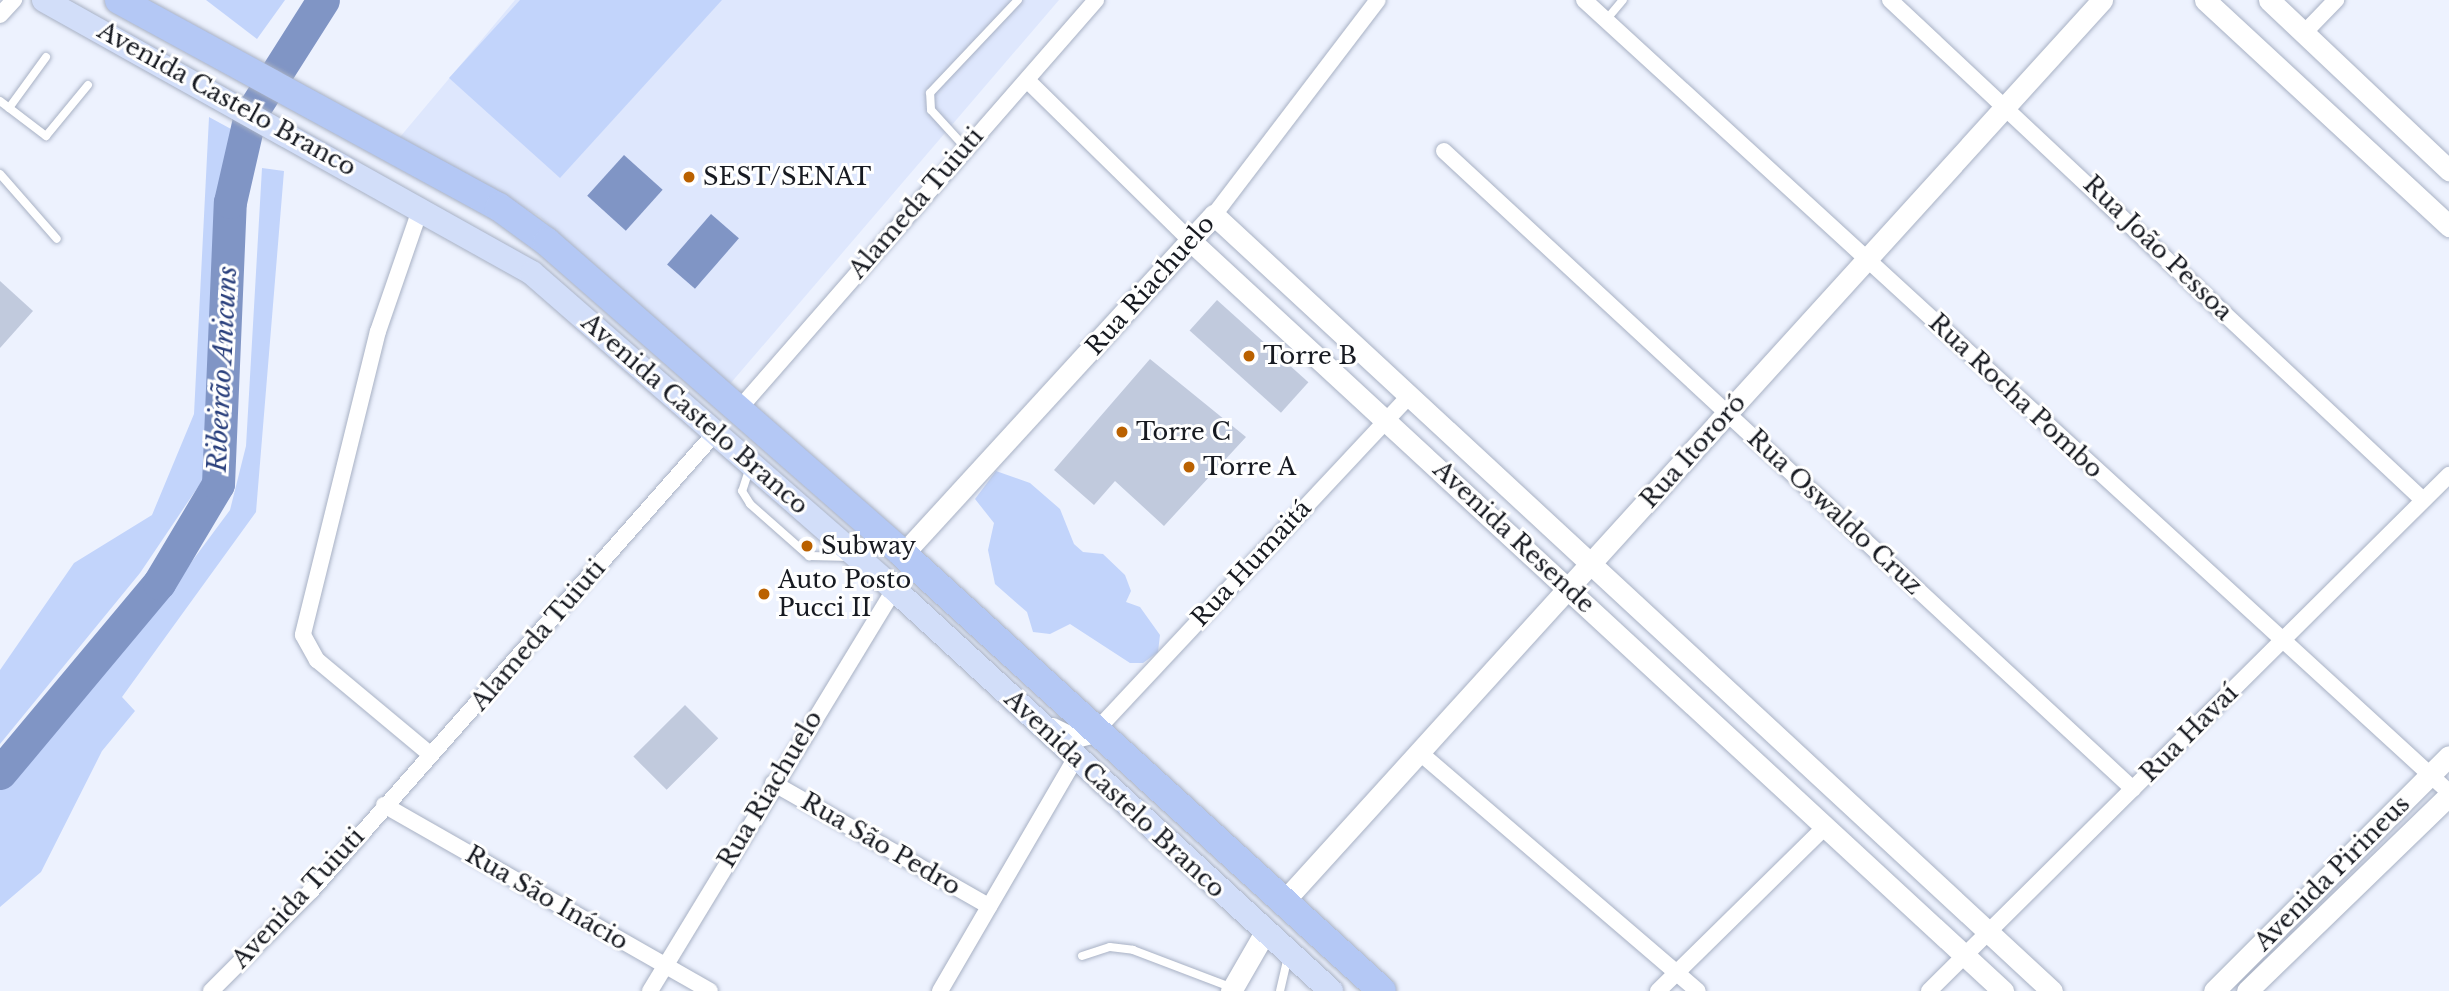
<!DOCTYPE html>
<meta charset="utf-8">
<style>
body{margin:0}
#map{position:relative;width:2449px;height:991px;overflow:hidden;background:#edf2fe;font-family:"Libre Baskerville",serif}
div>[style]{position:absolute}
.built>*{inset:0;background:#dee7fd}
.green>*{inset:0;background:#c2d4fb}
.water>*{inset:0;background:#8095c5;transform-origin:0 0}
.river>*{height:33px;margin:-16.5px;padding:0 16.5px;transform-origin:16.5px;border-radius:16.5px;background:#8095c5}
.building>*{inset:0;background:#c1cadd;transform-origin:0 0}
.roads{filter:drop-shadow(0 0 2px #a8b1c4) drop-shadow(0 0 2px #a8b1c4)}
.lane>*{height:8px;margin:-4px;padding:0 4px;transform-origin:4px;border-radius:4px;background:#fff}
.street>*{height:16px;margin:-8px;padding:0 8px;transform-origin:8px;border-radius:8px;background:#fff}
.secondary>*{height:21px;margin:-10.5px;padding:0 10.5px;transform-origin:10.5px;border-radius:10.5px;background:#fff}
.primary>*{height:24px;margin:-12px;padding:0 12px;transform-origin:12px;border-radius:12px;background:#d2def9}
.highway>*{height:28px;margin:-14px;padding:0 14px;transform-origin:14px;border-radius:14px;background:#b4c8f5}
.dots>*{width:19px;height:19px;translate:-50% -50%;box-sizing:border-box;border:4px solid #fff;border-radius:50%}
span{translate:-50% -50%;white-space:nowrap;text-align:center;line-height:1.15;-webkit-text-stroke:6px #fff;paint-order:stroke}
.street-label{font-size:24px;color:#171a21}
.poi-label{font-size:24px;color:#171a21}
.left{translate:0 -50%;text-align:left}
.water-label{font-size:26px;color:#293f7c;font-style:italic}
</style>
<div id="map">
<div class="built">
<i style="clip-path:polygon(515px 0,1059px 0,730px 384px,539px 216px,400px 137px)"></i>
</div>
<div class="green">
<i style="clip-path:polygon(206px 0,285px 0,257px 39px)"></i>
<i style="clip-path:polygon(520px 0,722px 0,560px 178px,449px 78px)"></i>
<i style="clip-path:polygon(209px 117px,231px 129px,204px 478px,140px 573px,0 744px,0 670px,74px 563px,152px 515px,194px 414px)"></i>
<i style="clip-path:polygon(262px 168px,284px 171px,256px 512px,122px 697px,135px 711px,102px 751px,41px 872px,0 907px,0 789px,164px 599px,230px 510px,246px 446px)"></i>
<i style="clip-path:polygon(996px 471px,1030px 483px,1060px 509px,1074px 544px,1083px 552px,1103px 554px,1125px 575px,1131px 591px,1126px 602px,1140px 607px,1160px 635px,1158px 652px,1143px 663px,1130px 663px,1070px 624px,1050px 634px,1033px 632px,1027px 612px,995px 584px,988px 550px,994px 523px,975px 499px)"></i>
</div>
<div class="water">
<i style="left:624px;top:155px;width:52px;height:55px;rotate:42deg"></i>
<i style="left:711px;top:214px;width:37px;height:67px;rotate:41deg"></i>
</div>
<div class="river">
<i style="left:0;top:773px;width:248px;rotate:-50.1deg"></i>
<i style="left:159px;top:583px;width:115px;rotate:-59.2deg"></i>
<i style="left:218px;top:484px;width:282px;rotate:-87.6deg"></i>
<i style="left:230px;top:202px;width:89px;rotate:-77.1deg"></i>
<i style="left:250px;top:115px;width:136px;rotate:-57.6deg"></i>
</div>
<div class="building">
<i style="clip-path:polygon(0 281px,33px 311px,0 348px)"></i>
<i style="left:1217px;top:300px;width:123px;height:41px;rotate:42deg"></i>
<i style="clip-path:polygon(1150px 359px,1246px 437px,1164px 526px,1115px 481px,1094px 505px,1054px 470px)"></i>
<i style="left:685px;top:705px;width:47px;height:73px;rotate:45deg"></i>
</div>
<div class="roads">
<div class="lane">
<i style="left:1606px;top:20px;width:26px;rotate:-50deg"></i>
<i style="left:0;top:101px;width:58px;rotate:37.3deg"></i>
<i style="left:46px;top:136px;width:66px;rotate:-50.5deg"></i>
<i style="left:9px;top:108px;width:63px;rotate:-54deg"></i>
<i style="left:963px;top:145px;width:47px;rotate:-132.4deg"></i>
<i style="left:931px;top:110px;width:17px;rotate:-93deg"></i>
<i style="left:930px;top:93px;width:128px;rotate:-46.6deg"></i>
<i style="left:0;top:174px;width:86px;rotate:48.8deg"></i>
<i style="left:750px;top:467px;width:25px;rotate:108deg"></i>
<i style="left:742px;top:491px;width:15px;rotate:58deg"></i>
<i style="left:750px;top:504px;width:79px;rotate:41.4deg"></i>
<i style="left:809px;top:556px;width:42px;rotate:1.4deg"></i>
<i style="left:1082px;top:956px;width:29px;rotate:-18deg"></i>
<i style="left:1110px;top:947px;width:23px;rotate:7deg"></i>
<i style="left:1133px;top:950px;width:104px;rotate:20.9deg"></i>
<i style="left:1280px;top:991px;width:36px;rotate:-77deg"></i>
</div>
<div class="street">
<i style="left:1584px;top:0;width:1173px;rotate:42.48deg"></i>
<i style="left:1890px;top:0;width:731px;rotate:43.17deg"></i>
<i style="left:0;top:15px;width:21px;rotate:-47deg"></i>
<i style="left:2305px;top:32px;width:45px;rotate:-45.9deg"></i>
<i style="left:1028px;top:81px;width:231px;rotate:44.5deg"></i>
<i style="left:1444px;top:151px;width:939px;rotate:42.8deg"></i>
<i style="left:420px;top:210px;width:128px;rotate:109.1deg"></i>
<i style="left:378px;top:331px;width:313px;rotate:103.9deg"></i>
<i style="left:303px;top:635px;width:29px;rotate:61deg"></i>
<i style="left:317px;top:660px;width:148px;rotate:39.8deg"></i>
<i style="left:1214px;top:215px;width:270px;rotate:-52.7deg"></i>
<i style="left:739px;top:409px;width:543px;rotate:-48.88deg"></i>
<i style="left:1053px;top:726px;width:30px;rotate:26deg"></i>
<i style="left:1080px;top:739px;width:11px;rotate:-15deg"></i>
<i style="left:1091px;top:736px;width:464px;rotate:-46.9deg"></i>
<i style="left:1419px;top:752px;width:367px;rotate:40.6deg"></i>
<i style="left:773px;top:783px;width:249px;rotate:29.7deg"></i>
<i style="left:384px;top:805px;width:375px;rotate:29.7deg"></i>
<i style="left:211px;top:991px;width:141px;rotate:-45deg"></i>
<i style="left:311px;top:891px;width:614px;rotate:-48.57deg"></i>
<i style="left:650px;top:991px;width:470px;rotate:-58.7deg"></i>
<i style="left:940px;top:991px;width:268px;rotate:-59.8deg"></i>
<i style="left:1658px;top:991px;width:233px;rotate:-44.5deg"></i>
<i style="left:1929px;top:991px;width:733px;rotate:-44.78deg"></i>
</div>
<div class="secondary">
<i style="left:2205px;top:0;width:333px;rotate:42.8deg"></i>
<i style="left:2269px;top:0;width:248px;rotate:43.4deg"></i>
<i style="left:1193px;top:243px;width:1103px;rotate:42.72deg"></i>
<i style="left:903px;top:554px;width:460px;rotate:-47.5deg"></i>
<i style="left:1214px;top:215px;width:1142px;rotate:42.8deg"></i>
<i style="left:1284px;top:901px;width:1217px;rotate:-47.76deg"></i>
<i style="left:1231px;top:991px;width:68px;rotate:-60deg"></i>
<i style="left:2214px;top:991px;width:332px;rotate:-45deg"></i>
<i style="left:2247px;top:991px;width:281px;rotate:-44.1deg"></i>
</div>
<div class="primary">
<i style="left:44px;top:0;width:559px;rotate:29.22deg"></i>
<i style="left:532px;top:273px;width:481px;rotate:41.1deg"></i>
<i style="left:894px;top:589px;width:594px;rotate:42.61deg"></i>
</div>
<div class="highway">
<i style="left:119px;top:0;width:433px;rotate:28.6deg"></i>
<i style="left:499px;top:207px;width:59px;rotate:36.1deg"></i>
<i style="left:547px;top:242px;width:473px;rotate:41.2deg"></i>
<i style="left:903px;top:554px;width:648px;rotate:42.37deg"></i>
</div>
</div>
<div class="dots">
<i style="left:689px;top:177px;background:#ba6100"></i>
<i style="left:1249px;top:356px;background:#ba6100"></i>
<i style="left:1122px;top:432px;background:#ba6100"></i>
<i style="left:1189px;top:467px;background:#ba6100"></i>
<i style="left:807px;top:546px;background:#ba6100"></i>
<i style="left:764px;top:594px;background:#ba6100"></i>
</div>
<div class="street-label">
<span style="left:227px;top:99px;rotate:29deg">Avenida Castelo Branco</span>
<span style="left:916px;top:203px;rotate:-49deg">Alameda Tuiuti</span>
<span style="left:2158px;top:248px;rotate:44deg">Rua João Pessoa</span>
<span style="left:1150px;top:285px;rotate:-48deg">Rua Riachuelo</span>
<span style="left:2016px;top:396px;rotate:43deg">Rua Rocha Pombo</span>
<span style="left:695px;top:414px;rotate:41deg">Avenida Castelo Branco</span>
<span style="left:1693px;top:451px;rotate:-48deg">Rua Itororó</span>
<span style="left:1835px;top:512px;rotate:43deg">Rua Oswaldo Cruz</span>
<span style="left:1514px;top:537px;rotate:43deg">Avenida Resende</span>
<span style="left:1251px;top:563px;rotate:-47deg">Rua Humaitá</span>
<span style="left:538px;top:635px;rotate:-49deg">Alameda Tuiuti</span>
<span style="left:2189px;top:733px;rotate:-45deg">Rua Havaí</span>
<span style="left:770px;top:789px;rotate:-59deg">Rua Riachuelo</span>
<span style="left:1115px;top:794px;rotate:43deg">Avenida Castelo Branco</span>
<span style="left:881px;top:844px;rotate:30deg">Rua São Pedro</span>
<span style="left:2332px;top:873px;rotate:-45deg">Avenida Pirineus</span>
<span style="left:298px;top:898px;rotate:-47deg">Avenida Tuiuti</span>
<span style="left:547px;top:898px;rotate:30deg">Rua São Inácio</span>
</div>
<div class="poi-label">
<span class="left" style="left:703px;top:177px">SEST/SENAT</span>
<span class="left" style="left:1263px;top:356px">Torre B</span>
<span class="left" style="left:1136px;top:432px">Torre C</span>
<span class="left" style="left:1203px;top:467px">Torre A</span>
<span class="left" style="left:821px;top:546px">Subway</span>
<span class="left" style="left:778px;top:594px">Auto Posto<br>Pucci II</span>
</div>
<div class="water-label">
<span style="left:223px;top:369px;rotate:-87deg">Ribeirão Anicuns</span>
</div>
</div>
